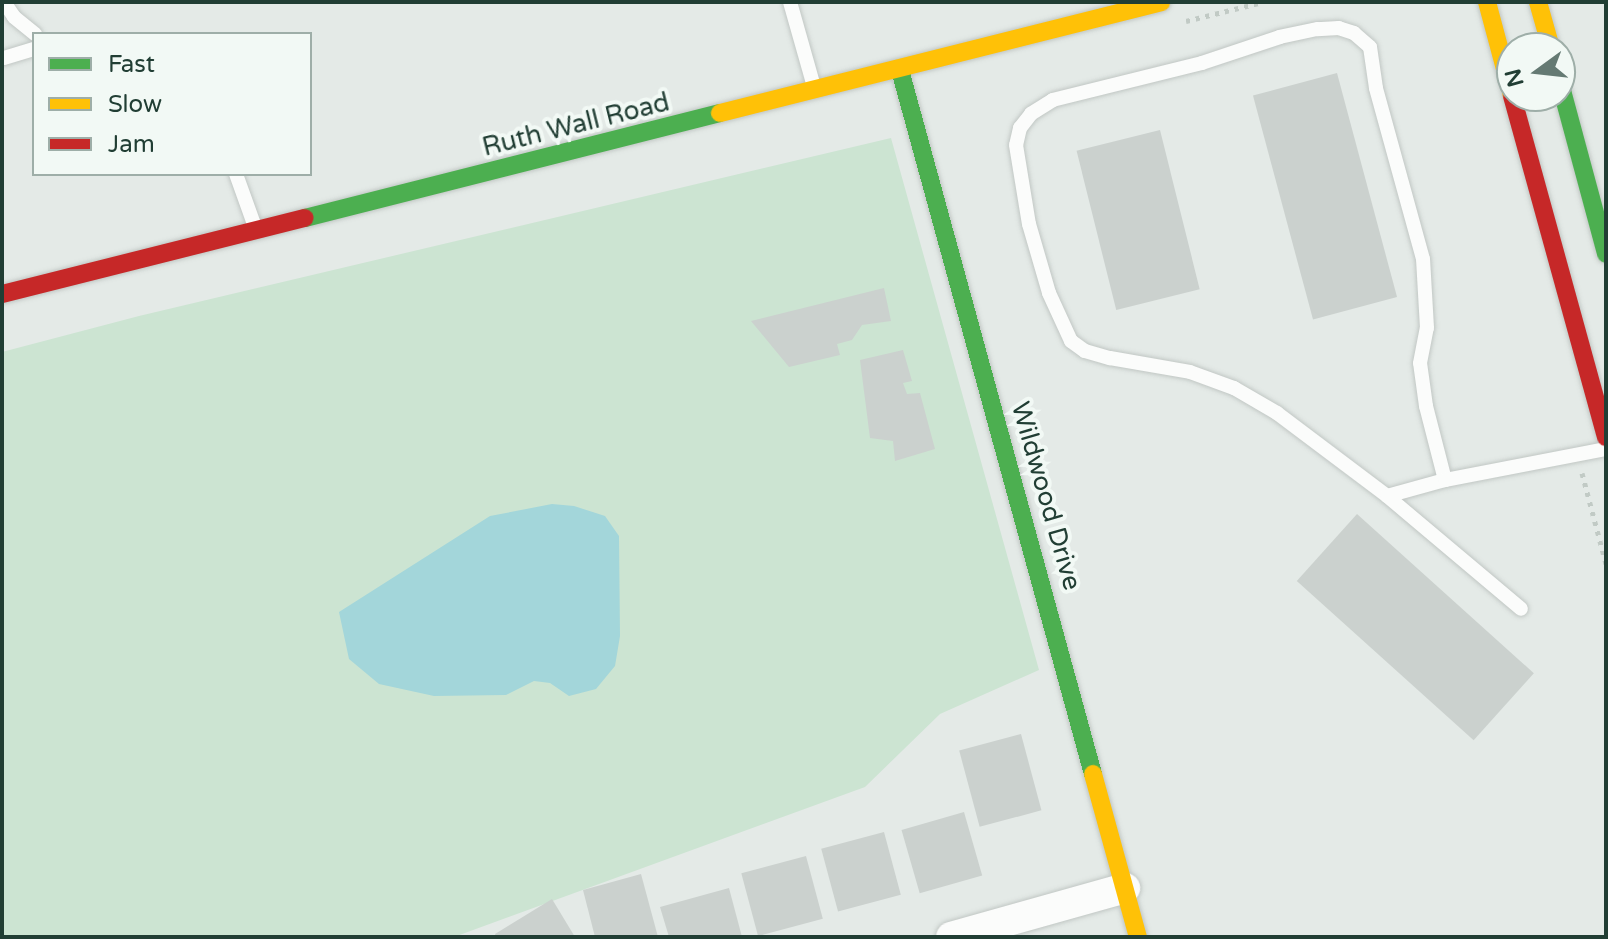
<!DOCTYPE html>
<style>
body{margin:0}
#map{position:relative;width:1608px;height:939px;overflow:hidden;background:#e4eae7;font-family:"Varela Round",sans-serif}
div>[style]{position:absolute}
.green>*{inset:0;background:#cce4d2}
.water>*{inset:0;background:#a3d6da}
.building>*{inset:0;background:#cbd1ce;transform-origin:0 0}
.path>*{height:5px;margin-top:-2.5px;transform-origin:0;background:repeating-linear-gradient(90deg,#c1cac5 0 4px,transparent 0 10px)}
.roads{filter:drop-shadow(0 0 2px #c1c7c4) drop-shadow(0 0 2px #c1c7c4)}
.lane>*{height:14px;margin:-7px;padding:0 7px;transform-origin:7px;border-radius:7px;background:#fbfcfb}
.street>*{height:30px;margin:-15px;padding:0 15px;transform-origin:15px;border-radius:15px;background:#fbfcfb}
.fast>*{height:18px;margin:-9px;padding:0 9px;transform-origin:9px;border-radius:9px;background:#4caf50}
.slow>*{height:18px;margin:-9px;padding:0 9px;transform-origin:9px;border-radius:9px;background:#ffc107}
.jam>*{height:18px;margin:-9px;padding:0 9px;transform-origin:9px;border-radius:9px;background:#c62828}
span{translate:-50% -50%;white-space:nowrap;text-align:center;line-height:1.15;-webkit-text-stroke:8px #f2f9f5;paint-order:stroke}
.street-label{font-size:26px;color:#213e34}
.frame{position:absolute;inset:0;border:4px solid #213e34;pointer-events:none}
.legend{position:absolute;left:32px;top:32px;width:280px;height:144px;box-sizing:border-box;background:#f2f9f5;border:2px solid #9eaea8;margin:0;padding:10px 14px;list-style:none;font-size:24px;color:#213e34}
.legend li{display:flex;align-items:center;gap:16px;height:40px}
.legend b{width:40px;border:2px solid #9eaea8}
.north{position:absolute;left:1496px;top:32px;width:80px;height:80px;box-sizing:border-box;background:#f2f9f5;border:2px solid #9eaea8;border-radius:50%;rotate:255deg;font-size:22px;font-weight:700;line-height:32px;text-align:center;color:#213e34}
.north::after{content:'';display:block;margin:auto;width:28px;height:36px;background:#657a73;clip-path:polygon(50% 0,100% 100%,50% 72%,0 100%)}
</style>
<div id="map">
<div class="green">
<i style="clip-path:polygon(891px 138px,1039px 670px,940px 714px,865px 787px,454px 937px,2px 937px,2px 352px,139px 316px)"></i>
</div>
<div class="water">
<i style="clip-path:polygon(552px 504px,574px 506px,605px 516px,619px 536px,620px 636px,615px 666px,596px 689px,569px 696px,550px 683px,534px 681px,506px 695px,434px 696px,379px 684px,349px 659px,339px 612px,490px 516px)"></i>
</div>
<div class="building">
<i style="left:1337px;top:73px;width:232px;height:87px;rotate:75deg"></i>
<i style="left:1160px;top:130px;width:164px;height:86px;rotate:76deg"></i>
<i style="clip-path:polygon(884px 288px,891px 321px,862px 325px,852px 340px,837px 344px,840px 355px,789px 367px,751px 321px)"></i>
<i style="clip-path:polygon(903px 350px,912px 381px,903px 383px,907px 394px,920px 393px,935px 449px,895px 461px,893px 441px,870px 438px,860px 360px)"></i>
<i style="left:1357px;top:514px;width:238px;height:90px;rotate:42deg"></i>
<i style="left:1021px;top:734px;width:79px;height:64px;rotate:75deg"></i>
<i style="left:964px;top:812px;width:66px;height:65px;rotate:74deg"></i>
<i style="left:884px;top:832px;width:65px;height:65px;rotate:75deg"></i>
<i style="left:806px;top:856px;width:65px;height:67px;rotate:75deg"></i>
<i style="clip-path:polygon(641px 874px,658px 937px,595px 937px,583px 890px)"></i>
<i style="clip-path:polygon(729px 888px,742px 937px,669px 937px,660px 907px)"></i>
<i style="clip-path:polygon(552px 899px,575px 937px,496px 937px,495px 934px)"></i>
</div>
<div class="path">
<i style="left:1186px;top:21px;width:79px;rotate:-13.9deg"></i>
<i style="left:1582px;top:473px;width:94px;rotate:75.2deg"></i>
</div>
<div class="roads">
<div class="lane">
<i style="left:4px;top:2px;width:18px;rotate:56deg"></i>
<i style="left:14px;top:17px;width:27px;rotate:39deg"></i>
<i style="left:790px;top:2px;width:88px;rotate:74.2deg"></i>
<i style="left:4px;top:58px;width:31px;rotate:-17deg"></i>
<i style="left:236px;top:174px;width:56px;rotate:70.3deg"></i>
<i style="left:1445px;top:480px;width:76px;rotate:-104.4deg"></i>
<i style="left:1426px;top:406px;width:43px;rotate:-97.9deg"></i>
<i style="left:1420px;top:363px;width:36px;rotate:-79deg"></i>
<i style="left:1427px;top:328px;width:69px;rotate:-93.3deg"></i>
<i style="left:1423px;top:259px;width:177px;rotate:-105.4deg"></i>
<i style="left:1376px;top:88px;width:41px;rotate:-98.3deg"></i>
<i style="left:1370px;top:47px;width:21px;rotate:-139deg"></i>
<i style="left:1354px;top:33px;width:16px;rotate:-162deg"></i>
<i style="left:1339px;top:28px;width:22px;rotate:177deg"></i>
<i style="left:1317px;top:29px;width:38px;rotate:168deg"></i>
<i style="left:1280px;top:37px;width:82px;rotate:161.6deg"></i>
<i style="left:1202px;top:63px;width:154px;rotate:166.1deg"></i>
<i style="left:1053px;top:100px;width:26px;rotate:148deg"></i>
<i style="left:1031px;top:114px;width:18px;rotate:128deg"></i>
<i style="left:1020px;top:128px;width:17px;rotate:103deg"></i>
<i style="left:1016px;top:145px;width:80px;rotate:80.7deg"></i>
<i style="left:1029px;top:224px;width:72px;rotate:73.8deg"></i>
<i style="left:1049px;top:293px;width:53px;rotate:65.4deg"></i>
<i style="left:1071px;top:341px;width:17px;rotate:36deg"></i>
<i style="left:1085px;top:351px;width:26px;rotate:16deg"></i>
<i style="left:1110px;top:358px;width:81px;rotate:9.9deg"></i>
<i style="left:1190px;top:372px;width:47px;rotate:20deg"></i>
<i style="left:1234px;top:388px;width:50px;rotate:30.2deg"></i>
<i style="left:1277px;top:413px;width:138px;rotate:37deg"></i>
<i style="left:1387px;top:496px;width:175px;rotate:40.1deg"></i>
<i style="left:1387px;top:496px;width:60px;rotate:-15.4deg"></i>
<i style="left:1445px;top:480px;width:164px;rotate:-10.9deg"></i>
</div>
<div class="street">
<i style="left:951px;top:937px;width:181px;rotate:-15.7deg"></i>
</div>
<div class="fast">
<i style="left:900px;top:70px;width:730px;rotate:74.67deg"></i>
<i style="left:1560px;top:83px;width:177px;rotate:74.9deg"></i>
<i style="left:305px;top:218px;width:428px;rotate:-14.2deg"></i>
</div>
<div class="slow">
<i style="left:1487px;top:2px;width:96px;rotate:75deg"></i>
<i style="left:1538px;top:2px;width:48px;rotate:74.2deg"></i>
<i style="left:720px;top:113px;width:455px;rotate:-14.1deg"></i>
<i style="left:1093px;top:774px;width:169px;rotate:74.6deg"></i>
</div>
<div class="jam">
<i style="left:1512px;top:96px;width:354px;rotate:74.6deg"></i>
<i style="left:2px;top:294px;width:312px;rotate:-14.1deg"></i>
</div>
</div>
<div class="street-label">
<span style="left:576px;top:125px;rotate:-14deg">Ruth Wall Road</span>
<span style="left:1046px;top:496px;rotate:74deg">Wildwood Drive</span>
</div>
<div class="frame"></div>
<ul class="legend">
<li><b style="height:10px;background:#4caf50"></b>Fast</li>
<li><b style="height:10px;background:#ffc107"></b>Slow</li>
<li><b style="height:10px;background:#c62828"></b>Jam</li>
</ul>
<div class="north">N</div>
</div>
